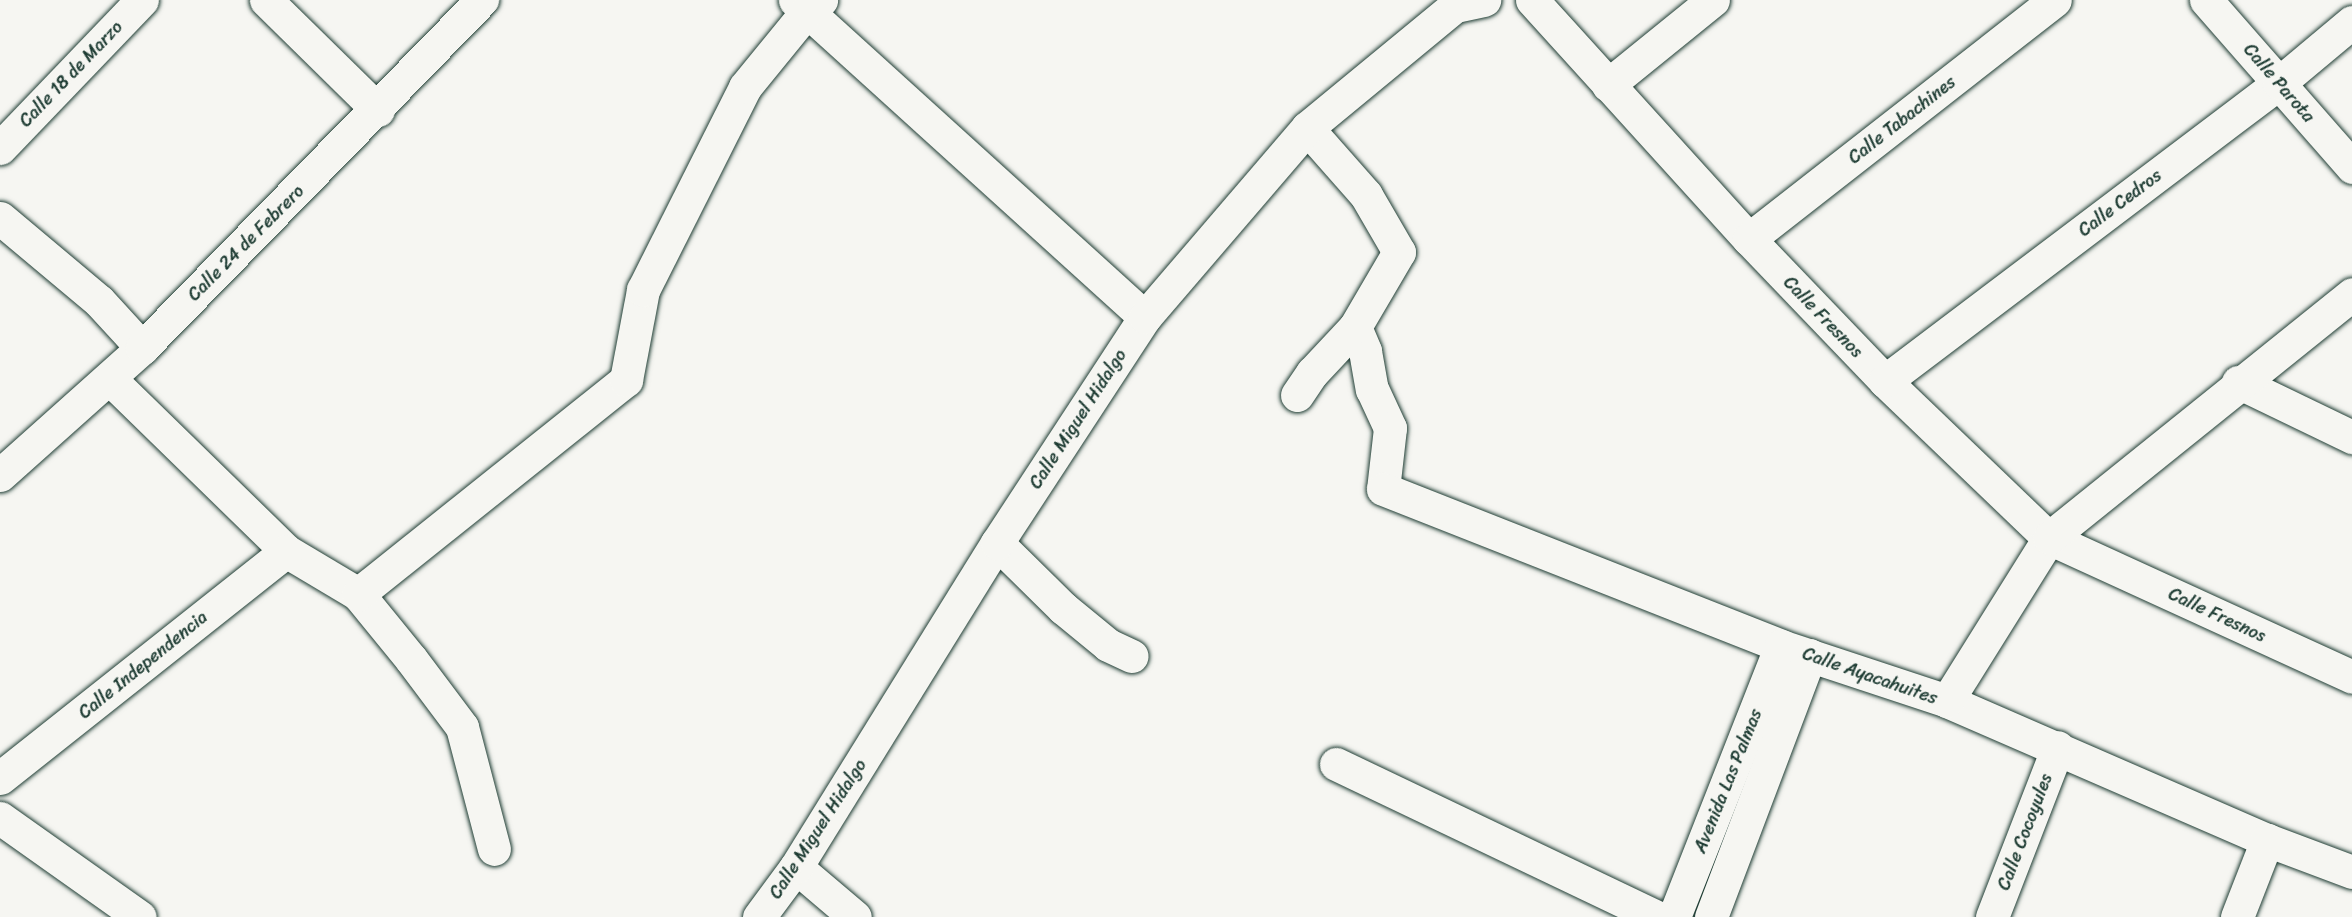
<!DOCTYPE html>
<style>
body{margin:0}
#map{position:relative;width:2352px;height:917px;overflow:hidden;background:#f6f6f2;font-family:Sriracha,sans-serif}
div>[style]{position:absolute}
.roads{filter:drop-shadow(0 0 2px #1f3d34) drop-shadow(0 0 2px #1f3d34)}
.minor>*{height:33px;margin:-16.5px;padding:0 16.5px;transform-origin:16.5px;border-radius:16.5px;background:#f6f6f2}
span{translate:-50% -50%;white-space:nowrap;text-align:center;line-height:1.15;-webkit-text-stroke:4.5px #f6f6f2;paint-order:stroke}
.street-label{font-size:18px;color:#1f3d34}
</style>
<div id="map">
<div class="roads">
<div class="minor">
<i style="left:266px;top:0;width:157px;rotate:44.5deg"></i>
<i style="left:795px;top:0;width:472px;rotate:42.2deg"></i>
<i style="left:1532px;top:0;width:323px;rotate:47.8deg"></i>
<i style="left:1749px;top:239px;width:197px;rotate:46.2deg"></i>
<i style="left:1885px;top:381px;width:227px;rotate:43.8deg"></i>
<i style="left:2049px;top:538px;width:333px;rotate:24.6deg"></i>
<i style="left:2206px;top:0;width:222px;rotate:48.8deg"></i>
<i style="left:1608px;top:85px;width:135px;rotate:-39deg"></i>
<i style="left:0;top:148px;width:205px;rotate:-46.2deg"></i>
<i style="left:0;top:218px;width:129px;rotate:40deg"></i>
<i style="left:99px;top:301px;width:64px;rotate:47.5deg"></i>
<i style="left:1749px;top:239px;width:388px;rotate:-38deg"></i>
<i style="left:1355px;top:327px;width:26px;rotate:67deg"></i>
<i style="left:1365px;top:351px;width:39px;rotate:80deg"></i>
<i style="left:1372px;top:389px;width:43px;rotate:65.2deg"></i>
<i style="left:1390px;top:428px;width:61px;rotate:96.5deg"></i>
<i style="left:1383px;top:489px;width:428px;rotate:21.5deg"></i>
<i style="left:1781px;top:646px;width:175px;rotate:18.3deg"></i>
<i style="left:1947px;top:701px;width:349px;rotate:23.5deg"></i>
<i style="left:2267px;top:840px;width:91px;rotate:20.6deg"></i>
<i style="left:110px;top:379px;width:246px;rotate:44.3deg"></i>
<i style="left:286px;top:551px;width:84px;rotate:30.8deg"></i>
<i style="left:358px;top:594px;width:84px;rotate:50.8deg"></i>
<i style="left:411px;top:659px;width:85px;rotate:53.1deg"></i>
<i style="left:462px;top:727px;width:126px;rotate:75.3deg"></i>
<i style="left:1885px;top:381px;width:494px;rotate:-37.1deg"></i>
<i style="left:2279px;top:83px;width:95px;rotate:-39.9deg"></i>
<i style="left:2238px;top:382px;width:127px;rotate:25.8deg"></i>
<i style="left:1297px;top:395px;width:27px;rotate:-56deg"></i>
<i style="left:1312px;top:373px;width:63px;rotate:-46.9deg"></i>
<i style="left:1355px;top:327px;width:87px;rotate:-59.6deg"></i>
<i style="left:1399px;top:252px;width:66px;rotate:-120.1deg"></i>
<i style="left:1366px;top:195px;width:89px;rotate:-131.4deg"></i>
<i style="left:0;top:475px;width:191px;rotate:-41.8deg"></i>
<i style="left:142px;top:348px;width:487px;rotate:-45.7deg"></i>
<i style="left:997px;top:543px;width:93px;rotate:44.6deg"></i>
<i style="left:1063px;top:608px;width:58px;rotate:39.4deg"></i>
<i style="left:1108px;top:645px;width:26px;rotate:25deg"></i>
<i style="left:358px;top:594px;width:343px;rotate:-38.6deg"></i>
<i style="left:626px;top:380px;width:92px;rotate:-79.3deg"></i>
<i style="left:643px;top:290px;width:227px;rotate:-63.3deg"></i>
<i style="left:745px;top:87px;width:98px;rotate:-50.8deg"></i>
<i style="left:807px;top:11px;width:18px;rotate:-38deg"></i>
<i style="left:1947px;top:701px;width:192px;rotate:-58deg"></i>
<i style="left:2049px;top:538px;width:389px;rotate:-38.8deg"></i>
<i style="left:1336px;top:764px;width:356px;rotate:25.5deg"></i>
<i style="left:0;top:778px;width:365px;rotate:-38.4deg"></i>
<i style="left:0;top:818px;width:171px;rotate:35.3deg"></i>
<i style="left:796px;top:867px;width:77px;rotate:40.3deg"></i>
<i style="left:759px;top:917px;width:62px;rotate:-53.5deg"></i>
<i style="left:796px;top:867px;width:381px;rotate:-58.2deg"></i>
<i style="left:997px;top:543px;width:270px;rotate:-56.8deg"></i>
<i style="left:1145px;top:317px;width:249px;rotate:-49.4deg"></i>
<i style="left:1307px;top:128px;width:192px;rotate:-39.5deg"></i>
<i style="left:1455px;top:6px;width:30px;rotate:-12deg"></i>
<i style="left:1674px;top:917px;width:291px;rotate:-68.5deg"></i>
<i style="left:1711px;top:917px;width:280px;rotate:-69.3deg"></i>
<i style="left:1992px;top:917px;width:182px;rotate:-68.8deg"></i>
<i style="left:2237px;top:917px;width:83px;rotate:-68.7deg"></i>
</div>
</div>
<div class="street-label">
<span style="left:71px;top:74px;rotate:-46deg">Calle 18 de Marzo</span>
<span style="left:2279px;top:83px;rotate:49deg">Calle Parota</span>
<span style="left:1902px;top:120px;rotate:-38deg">Calle Tabachines</span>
<span style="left:2120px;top:203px;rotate:-37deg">Calle Cedros</span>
<span style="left:246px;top:243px;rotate:-45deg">Calle 24 de Febrero</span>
<span style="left:1823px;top:317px;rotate:46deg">Calle Fresnos</span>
<span style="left:1078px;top:419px;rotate:-57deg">Calle Miguel Hidalgo</span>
<span style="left:2217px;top:615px;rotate:25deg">Calle Fresnos</span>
<span style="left:143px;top:665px;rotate:-39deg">Calle Independencia</span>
<span style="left:1870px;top:676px;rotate:19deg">Calle Ayacahuites</span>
<span style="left:1728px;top:781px;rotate:-68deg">Avenida Las Palmas</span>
<span style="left:818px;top:829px;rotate:-57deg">Calle Miguel Hidalgo</span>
<span style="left:2025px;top:832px;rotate:-69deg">Calle Cocoyules</span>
</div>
</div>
